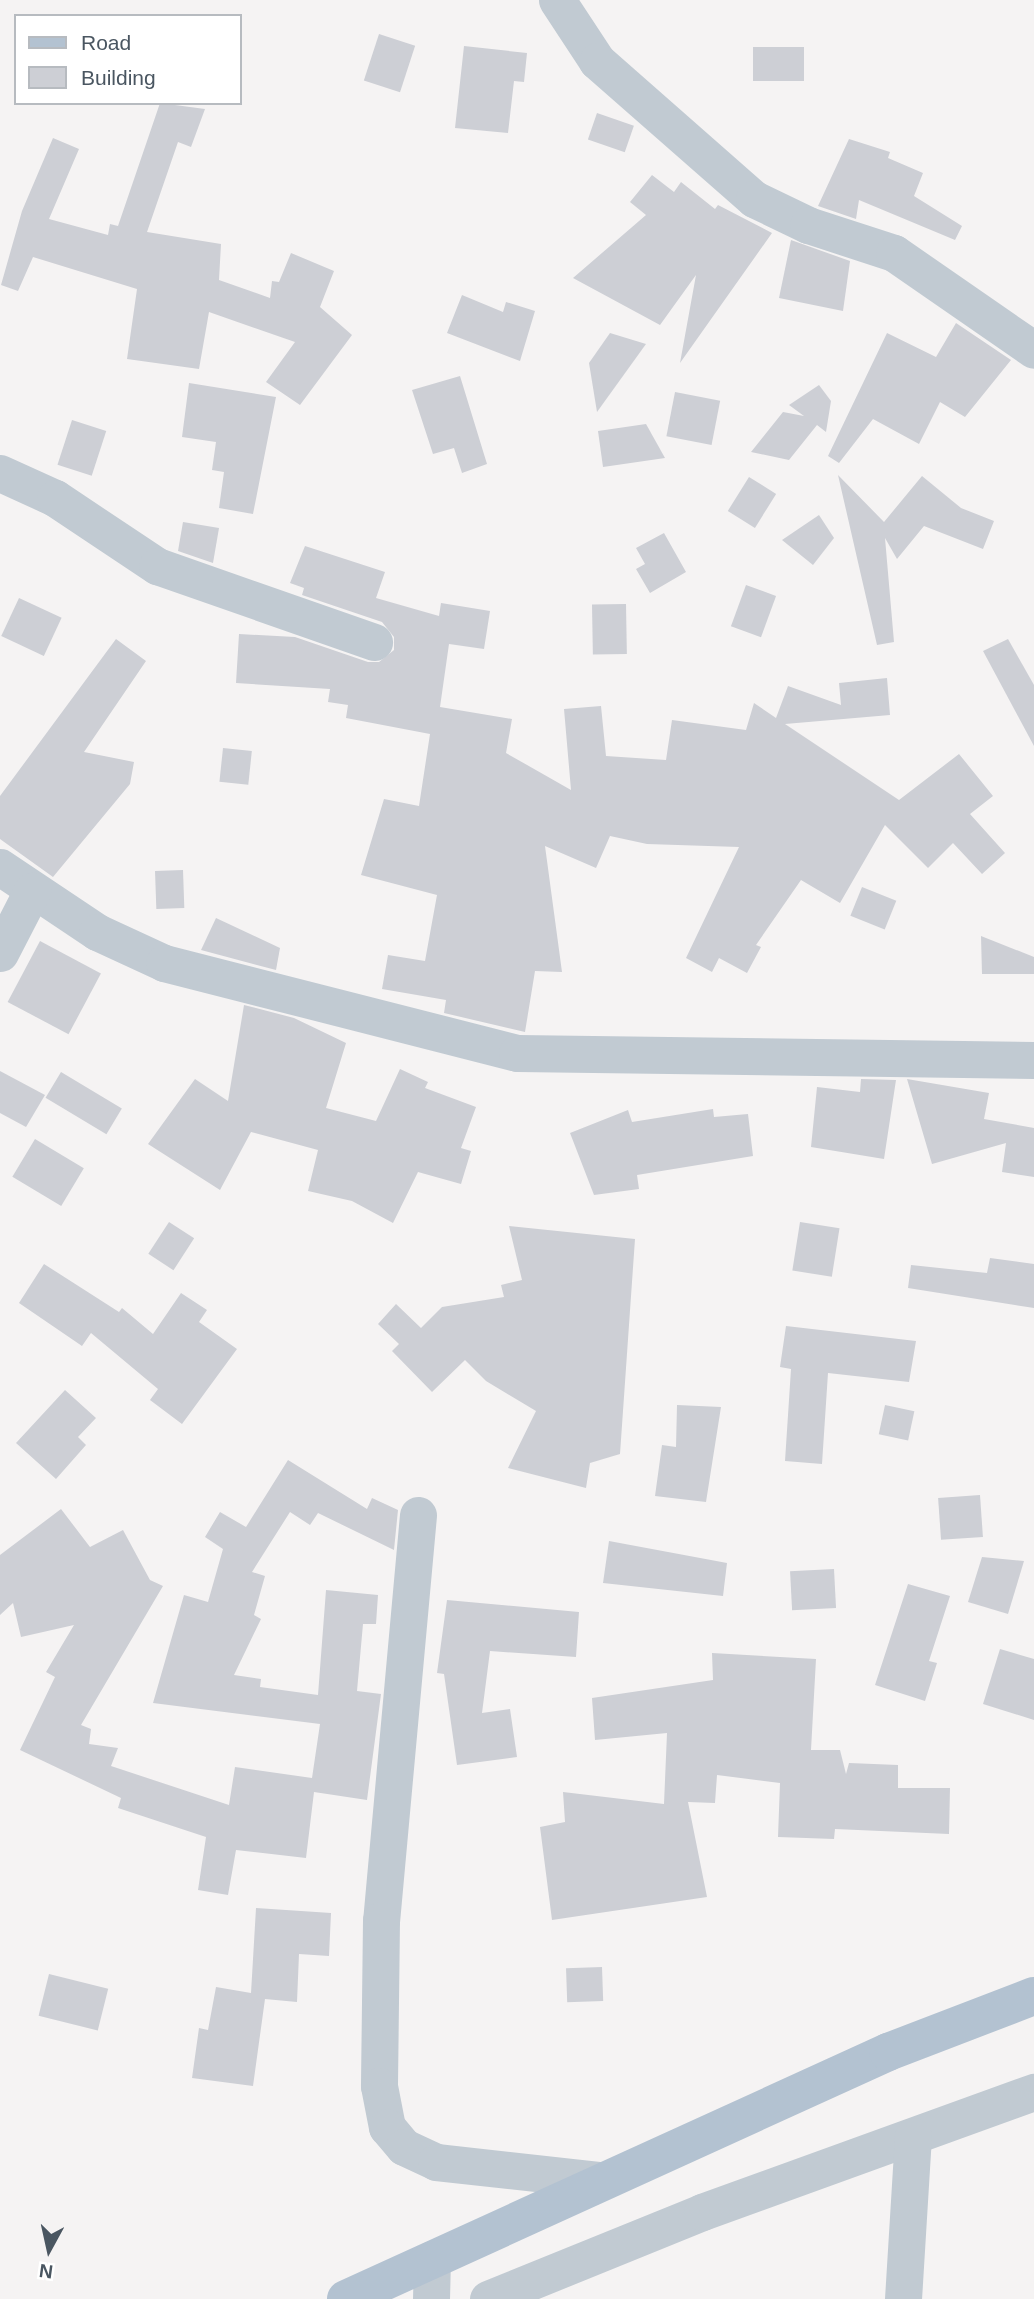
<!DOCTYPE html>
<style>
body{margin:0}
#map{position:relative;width:1034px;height:2299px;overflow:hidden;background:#f5f3f3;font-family:Arial,sans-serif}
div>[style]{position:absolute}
.building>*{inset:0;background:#cdcfd5;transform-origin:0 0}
.street>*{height:37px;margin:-18.5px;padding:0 18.5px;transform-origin:18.5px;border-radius:18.5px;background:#c1cad2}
.primary>*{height:38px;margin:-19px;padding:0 19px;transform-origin:19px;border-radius:19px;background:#b3c2d1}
span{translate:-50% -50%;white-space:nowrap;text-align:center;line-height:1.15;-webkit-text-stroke:5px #fff;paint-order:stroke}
.legend{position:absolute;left:14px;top:14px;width:228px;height:91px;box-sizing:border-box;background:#fff;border:2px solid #b7bbc0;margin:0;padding:9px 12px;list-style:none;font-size:21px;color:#4a5661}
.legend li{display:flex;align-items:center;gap:14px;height:35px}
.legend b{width:35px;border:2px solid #b7bbc0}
.north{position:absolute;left:14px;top:2215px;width:70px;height:70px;-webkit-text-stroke:5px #fff;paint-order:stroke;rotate:188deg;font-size:19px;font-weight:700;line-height:28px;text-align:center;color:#4a5661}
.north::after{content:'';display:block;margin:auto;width:24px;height:32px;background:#4a5661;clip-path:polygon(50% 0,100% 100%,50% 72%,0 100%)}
</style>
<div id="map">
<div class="building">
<i style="left:379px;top:34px;width:38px;height:49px;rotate:18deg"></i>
<i style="clip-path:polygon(464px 46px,527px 53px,524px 82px,514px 81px,508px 133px,455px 128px)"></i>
<i style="left:804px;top:47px;width:34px;height:51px;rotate:90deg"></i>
<i style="clip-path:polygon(160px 103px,205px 109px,191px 147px,178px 142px,147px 232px,221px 244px,219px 280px,270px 298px,272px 281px,279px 282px,291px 253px,334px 271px,320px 307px,352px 335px,300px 405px,266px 382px,295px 342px,209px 312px,199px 369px,127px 359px,137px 289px,33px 257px,18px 291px,1px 285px,22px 211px,53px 138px,79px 149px,49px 219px,108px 235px,110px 224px,118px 226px)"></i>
<i style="left:597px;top:113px;width:39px;height:28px;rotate:19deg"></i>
<i style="clip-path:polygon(849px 139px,890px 152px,888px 158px,923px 173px,914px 196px,962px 226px,955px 240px,859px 200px,856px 219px,818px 206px)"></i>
<i style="clip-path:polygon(652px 175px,674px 192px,681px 182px,715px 209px,718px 205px,772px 233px,680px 363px,696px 275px,660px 325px,573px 278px,646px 215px,630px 202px)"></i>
<i style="clip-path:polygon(791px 240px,850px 261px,843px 311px,779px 298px)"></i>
<i style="clip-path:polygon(462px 295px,503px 312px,506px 302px,535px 311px,520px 361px,447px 333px)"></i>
<i style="clip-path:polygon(956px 323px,1011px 360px,965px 417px,940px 402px,919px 444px,873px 419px,839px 463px,828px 456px,887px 333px,936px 357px)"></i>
<i style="clip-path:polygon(610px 333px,646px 344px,597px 412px,589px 363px)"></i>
<i style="clip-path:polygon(460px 376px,487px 464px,462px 473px,454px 448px,433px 454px,412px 390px)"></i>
<i style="clip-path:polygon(189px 383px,276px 397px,253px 514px,219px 508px,224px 472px,212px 470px,216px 442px,182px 437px)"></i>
<i style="clip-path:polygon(819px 385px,831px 401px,826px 432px,817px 425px,789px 460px,751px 452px,783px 412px,804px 416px,789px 405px)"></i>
<i style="left:675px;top:392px;width:46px;height:45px;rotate:11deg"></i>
<i style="left:72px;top:420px;width:36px;height:47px;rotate:18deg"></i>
<i style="clip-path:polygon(646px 424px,665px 458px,603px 467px,598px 431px)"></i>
<i style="clip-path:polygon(838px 475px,884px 522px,922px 476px,961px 508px,994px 521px,983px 549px,924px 526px,897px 559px,885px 538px,894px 642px,877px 645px)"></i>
<i style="left:749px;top:477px;width:32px;height:40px;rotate:32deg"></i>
<i style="clip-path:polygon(819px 515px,834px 538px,813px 565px,782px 540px)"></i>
<i style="clip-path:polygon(183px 522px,219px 528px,213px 563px,178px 551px)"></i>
<i style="clip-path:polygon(664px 533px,686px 572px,650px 593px,636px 569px,645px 564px,636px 548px)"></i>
<i style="clip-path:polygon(305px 546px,385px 572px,376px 598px,439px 616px,441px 603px,490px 611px,484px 649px,449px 644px,440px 707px,512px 719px,506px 753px,571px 790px,564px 709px,601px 706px,606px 756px,666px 760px,672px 720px,746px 730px,754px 703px,776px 718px,788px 686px,841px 705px,839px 683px,887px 678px,890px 715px,785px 724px,899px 800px,959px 754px,993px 796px,970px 814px,1005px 853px,982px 874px,953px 843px,928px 868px,885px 825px,840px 903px,801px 880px,756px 945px,761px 947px,747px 973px,719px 958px,712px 972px,686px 958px,739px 847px,647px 844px,610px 836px,596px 868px,545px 846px,562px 972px,535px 971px,525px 1032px,444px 1013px,446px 1000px,382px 989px,388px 955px,425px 961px,437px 895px,361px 875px,384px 799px,419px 806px,430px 734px,346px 718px,348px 705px,328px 702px,330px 689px,236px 683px,239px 634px,295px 637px,368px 662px,379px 662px,394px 650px,394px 637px,382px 622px,302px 595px,304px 588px,290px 583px)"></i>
<i style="left:746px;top:585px;width:32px;height:44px;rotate:20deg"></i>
<i style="left:19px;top:598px;width:47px;height:42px;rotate:25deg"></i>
<i style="left:626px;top:604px;width:50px;height:34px;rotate:89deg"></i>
<i style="clip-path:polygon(116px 639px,146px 661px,84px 752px,134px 762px,130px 784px,53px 877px,0 839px,0 796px)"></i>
<i style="clip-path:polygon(1008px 639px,1034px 685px,1034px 746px,983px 651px)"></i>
<i style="left:223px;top:748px;width:29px;height:34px;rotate:6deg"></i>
<i style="left:183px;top:870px;width:38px;height:28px;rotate:88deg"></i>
<i style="left:862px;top:887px;width:37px;height:31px;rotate:22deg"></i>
<i style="clip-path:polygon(216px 918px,280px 948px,276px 970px,201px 950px)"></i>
<i style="clip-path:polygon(981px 936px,1034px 957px,1034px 974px,982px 974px)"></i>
<i style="left:40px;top:941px;width:69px;height:69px;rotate:28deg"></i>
<i style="clip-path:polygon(244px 1005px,294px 1018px,346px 1043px,326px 1108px,376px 1121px,400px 1069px,428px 1082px,425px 1088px,476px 1107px,461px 1148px,471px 1151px,461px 1184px,418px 1172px,393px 1223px,352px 1201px,308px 1191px,318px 1150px,251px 1132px,220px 1190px,148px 1144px,195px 1079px,228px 1101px)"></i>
<i style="clip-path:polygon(0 1071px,45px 1095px,26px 1127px,0 1113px)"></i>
<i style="left:61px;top:1072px;width:71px;height:30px;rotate:31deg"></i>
<i style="clip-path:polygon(861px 1079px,896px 1080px,884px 1159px,811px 1147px,817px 1087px,860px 1092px)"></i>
<i style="clip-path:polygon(907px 1079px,989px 1093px,984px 1119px,1034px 1128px,1034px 1177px,1002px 1172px,1006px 1143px,932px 1164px)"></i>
<i style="clip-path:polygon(713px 1109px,714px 1117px,748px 1114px,753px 1156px,637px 1175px,639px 1189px,594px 1195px,570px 1133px,628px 1110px,632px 1122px)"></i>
<i style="left:35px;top:1139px;width:57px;height:44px;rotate:31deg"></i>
<i style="left:169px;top:1222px;width:30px;height:38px;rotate:33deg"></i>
<i style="left:800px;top:1222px;width:40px;height:49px;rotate:9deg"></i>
<i style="clip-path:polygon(509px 1226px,635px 1239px,620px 1454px,590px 1463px,586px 1488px,508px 1468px,536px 1411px,486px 1381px,465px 1360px,432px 1392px,392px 1351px,399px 1344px,378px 1324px,396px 1304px,421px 1328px,442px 1307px,504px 1297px,501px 1285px,522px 1280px)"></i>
<i style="clip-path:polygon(990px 1258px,1034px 1264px,1034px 1308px,908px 1288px,911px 1265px,987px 1273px)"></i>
<i style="clip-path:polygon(44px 1264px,119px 1312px,122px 1308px,153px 1334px,181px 1293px,207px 1310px,199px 1322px,237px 1349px,182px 1424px,150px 1400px,158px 1389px,91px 1333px,82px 1346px,19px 1303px)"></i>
<i style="clip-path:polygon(786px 1326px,916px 1341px,909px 1382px,828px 1373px,822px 1464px,785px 1461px,791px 1369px,780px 1367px)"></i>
<i style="clip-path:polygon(65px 1390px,96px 1418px,78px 1437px,86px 1445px,56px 1479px,16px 1443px)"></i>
<i style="clip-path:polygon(677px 1405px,721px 1407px,706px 1502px,655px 1496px,662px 1445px,676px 1447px)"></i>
<i style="left:885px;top:1405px;width:30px;height:30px;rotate:12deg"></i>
<i style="clip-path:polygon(288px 1460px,367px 1509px,372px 1498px,398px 1510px,394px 1550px,318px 1513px,310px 1525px,290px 1512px,252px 1572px,265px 1576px,254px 1615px,261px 1619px,234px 1675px,261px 1679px,260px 1687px,318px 1695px,326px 1590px,378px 1595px,376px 1624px,363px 1624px,357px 1691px,381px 1694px,367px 1800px,314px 1792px,306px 1858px,236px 1850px,228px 1895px,198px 1890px,206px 1837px,118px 1808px,121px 1798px,20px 1750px,55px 1677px,46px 1672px,74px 1625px,21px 1637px,13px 1603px,0 1615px,0 1555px,61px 1509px,90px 1547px,123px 1530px,150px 1580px,163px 1586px,81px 1725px,91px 1729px,89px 1744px,118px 1748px,111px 1766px,229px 1805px,235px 1767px,312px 1778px,320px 1724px,153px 1703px,184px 1595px,208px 1602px,223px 1549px,205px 1537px,220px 1512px,246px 1527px)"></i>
<i style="left:980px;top:1495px;width:42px;height:42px;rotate:86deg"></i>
<i style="clip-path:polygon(609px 1541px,727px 1563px,723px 1596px,603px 1583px)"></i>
<i style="clip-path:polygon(982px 1557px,1024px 1561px,1008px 1614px,968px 1602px)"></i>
<i style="left:834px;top:1569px;width:39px;height:44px;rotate:87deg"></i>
<i style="clip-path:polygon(908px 1584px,950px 1596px,929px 1661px,937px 1663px,925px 1701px,875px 1685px)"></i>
<i style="clip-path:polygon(447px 1600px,579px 1612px,576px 1657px,490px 1651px,482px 1713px,510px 1709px,517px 1757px,457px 1765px,444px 1674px,437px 1673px)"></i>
<i style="clip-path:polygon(1000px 1649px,1034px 1659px,1034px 1720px,983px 1704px)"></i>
<i style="clip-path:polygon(712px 1653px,816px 1659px,811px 1750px,840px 1750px,846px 1774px,849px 1763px,898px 1765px,898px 1788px,950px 1788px,949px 1834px,835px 1829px,834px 1839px,778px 1837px,780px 1783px,717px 1775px,715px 1803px,688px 1802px,707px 1897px,552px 1920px,540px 1827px,565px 1822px,563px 1792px,664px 1804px,667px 1733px,595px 1740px,592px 1698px,713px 1680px)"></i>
<i style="clip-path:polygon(256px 1908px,331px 1913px,329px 1956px,299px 1954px,297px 2002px,265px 1999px,253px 2086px,192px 2078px,199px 2028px,208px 2030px,216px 1987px,251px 1993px)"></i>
<i style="left:602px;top:1967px;width:34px;height:36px;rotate:88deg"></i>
<i style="left:49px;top:1974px;width:61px;height:43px;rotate:14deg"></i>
</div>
<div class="street">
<i style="left:557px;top:0;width:73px;rotate:56.7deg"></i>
<i style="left:597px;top:61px;width:209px;rotate:41.3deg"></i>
<i style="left:754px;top:199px;width:60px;rotate:25.7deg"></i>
<i style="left:808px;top:225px;width:90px;rotate:18deg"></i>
<i style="left:894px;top:253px;width:170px;rotate:34.7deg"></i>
<i style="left:0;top:473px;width:60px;rotate:24.4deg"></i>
<i style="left:55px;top:498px;width:123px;rotate:33.7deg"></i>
<i style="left:157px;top:566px;width:230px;rotate:19.3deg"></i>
<i style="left:0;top:867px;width:117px;rotate:33.8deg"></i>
<i style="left:97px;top:932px;width:74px;rotate:24.8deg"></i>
<i style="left:164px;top:963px;width:364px;rotate:14.3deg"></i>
<i style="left:517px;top:1053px;width:517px;rotate:0.78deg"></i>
<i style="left:0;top:953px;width:70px;rotate:-62.7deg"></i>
<i style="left:418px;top:1515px;width:407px;rotate:95.2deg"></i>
<i style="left:381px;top:1920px;width:166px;rotate:90.7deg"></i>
<i style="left:379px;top:2086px;width:42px;rotate:79deg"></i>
<i style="left:387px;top:2127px;width:26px;rotate:50deg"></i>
<i style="left:404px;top:2147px;width:35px;rotate:25deg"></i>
<i style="left:436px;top:2162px;width:163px;rotate:6.3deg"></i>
<i style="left:431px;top:2299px;width:40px;rotate:-88.6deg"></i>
<i style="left:488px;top:2299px;width:231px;rotate:-22.1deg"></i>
<i style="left:702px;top:2212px;width:353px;rotate:-19.9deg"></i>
<i style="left:903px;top:2299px;width:163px;rotate:-86.5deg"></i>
</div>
<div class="primary">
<i style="left:346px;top:2299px;width:596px;rotate:-24.5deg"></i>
<i style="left:888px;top:2052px;width:156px;rotate:-21deg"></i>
</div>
<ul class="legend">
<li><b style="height:9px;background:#b3c2d1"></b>Road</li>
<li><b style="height:19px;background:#cdcfd5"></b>Building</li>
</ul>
<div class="north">N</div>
</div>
